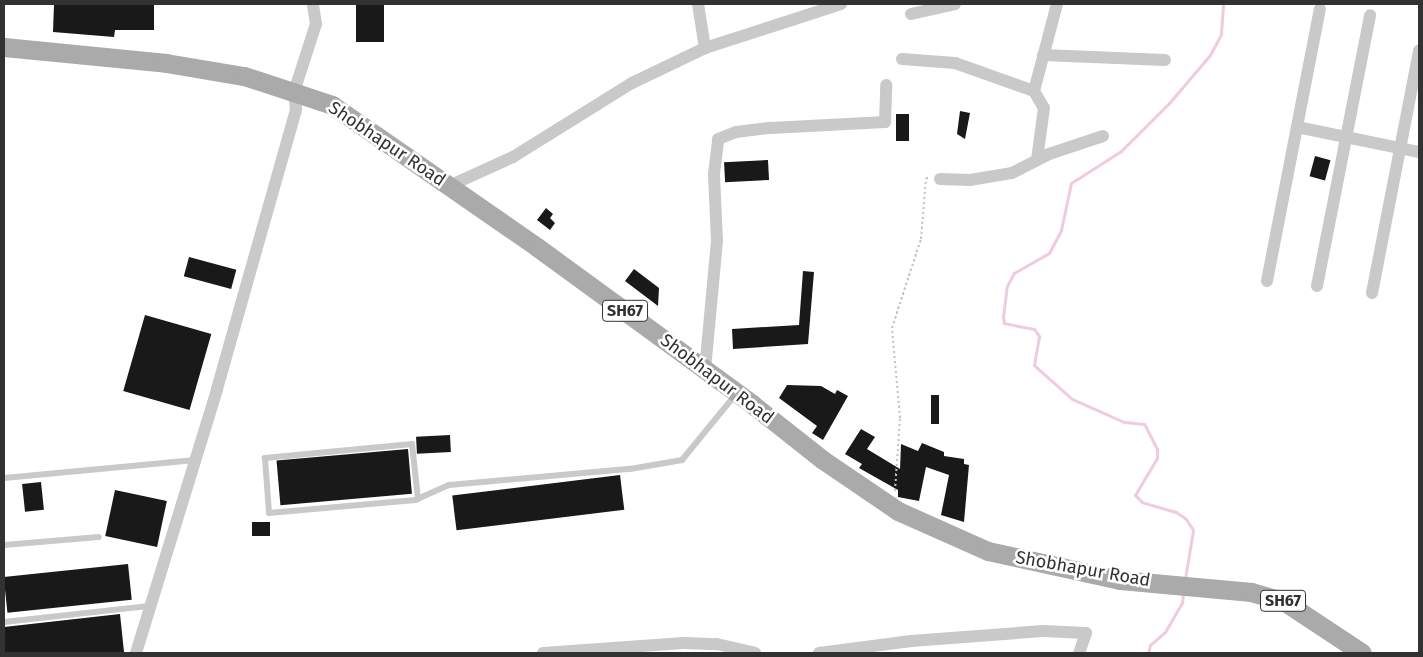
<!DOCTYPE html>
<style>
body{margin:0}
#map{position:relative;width:1423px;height:657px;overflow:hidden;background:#fff;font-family:"Fira Sans",sans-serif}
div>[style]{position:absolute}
.stream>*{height:3px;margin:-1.5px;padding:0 1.5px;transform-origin:1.5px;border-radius:1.5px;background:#f0cbdf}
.building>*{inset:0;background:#191919;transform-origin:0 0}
.path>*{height:2px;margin-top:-1px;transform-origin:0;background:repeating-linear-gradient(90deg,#c2c2c2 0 2.5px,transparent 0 5px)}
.lane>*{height:6px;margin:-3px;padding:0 3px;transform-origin:3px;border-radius:3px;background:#c9c9c9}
.street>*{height:12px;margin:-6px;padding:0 6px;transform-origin:6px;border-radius:6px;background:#c9c9c9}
.primary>*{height:19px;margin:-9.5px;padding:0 9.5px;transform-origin:9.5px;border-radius:9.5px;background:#aaa}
span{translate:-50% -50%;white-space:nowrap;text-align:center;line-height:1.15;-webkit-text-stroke:5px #fff;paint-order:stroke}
.shield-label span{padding:1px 4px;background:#fff;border:1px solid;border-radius:4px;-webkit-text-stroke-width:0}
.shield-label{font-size:16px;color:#323232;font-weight:700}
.street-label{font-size:18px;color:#323232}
.frame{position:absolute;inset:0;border:5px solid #323232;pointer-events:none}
</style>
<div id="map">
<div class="stream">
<i style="left:1185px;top:579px;width:50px;rotate:-80.7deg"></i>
<i style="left:1193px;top:530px;width:13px;rotate:-122deg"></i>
<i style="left:1186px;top:519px;width:12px;rotate:-145deg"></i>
<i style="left:1176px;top:512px;width:35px;rotate:-164deg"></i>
<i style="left:1142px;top:502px;width:10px;rotate:-135deg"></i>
<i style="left:1135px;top:495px;width:43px;rotate:-59.3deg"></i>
<i style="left:1157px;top:458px;width:9px;rotate:-90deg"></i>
<i style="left:1157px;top:449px;width:28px;rotate:-117deg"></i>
<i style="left:1144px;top:424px;width:20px;rotate:-174deg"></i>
<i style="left:1124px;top:422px;width:57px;rotate:-156.1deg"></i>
<i style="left:1072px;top:399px;width:51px;rotate:-138.2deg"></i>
<i style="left:1034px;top:365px;width:29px;rotate:-80deg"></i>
<i style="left:1039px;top:336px;width:9px;rotate:-126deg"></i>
<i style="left:1034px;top:329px;width:31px;rotate:-169deg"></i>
<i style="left:1004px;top:323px;width:6px;rotate:-99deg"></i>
<i style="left:1003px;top:317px;width:31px;rotate:-83deg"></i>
<i style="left:1007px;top:286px;width:15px;rotate:-62deg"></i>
<i style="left:1014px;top:273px;width:40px;rotate:-29.7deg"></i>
<i style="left:1049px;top:253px;width:26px;rotate:-62deg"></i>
<i style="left:1061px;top:230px;width:48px;rotate:-78deg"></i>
<i style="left:1071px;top:183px;width:59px;rotate:-32.6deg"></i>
<i style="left:1121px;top:151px;width:69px;rotate:-45deg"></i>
<i style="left:1170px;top:102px;width:62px;rotate:-49.6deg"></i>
<i style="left:1210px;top:55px;width:24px;rotate:-62deg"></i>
<i style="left:1221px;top:34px;width:30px;rotate:-86deg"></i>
<i style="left:1148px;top:653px;width:8px;rotate:-76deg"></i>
<i style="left:1150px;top:645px;width:20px;rotate:-41deg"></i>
<i style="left:1165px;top:632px;width:34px;rotate:-60deg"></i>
<i style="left:1182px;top:603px;width:10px;rotate:-84deg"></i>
</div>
<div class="building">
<i style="clip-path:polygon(54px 4px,154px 4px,154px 30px,115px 30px,114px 37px,53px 32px)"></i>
<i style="left:356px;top:4px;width:28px;height:38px"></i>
<i style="clip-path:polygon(960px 111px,970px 113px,965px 139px,957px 134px)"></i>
<i style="left:896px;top:114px;width:13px;height:27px"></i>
<i style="left:1315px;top:156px;width:16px;height:21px;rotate:15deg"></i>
<i style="left:768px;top:160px;width:20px;height:44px;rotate:87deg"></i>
<i style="clip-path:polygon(546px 208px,553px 214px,550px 218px,555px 223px,550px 230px,537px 220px)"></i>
<i style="left:189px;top:257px;width:49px;height:20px;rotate:15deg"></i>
<i style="clip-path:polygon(634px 269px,659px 288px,658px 306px,625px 281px)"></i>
<i style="clip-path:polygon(803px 271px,814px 272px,808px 344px,733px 349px,732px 329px,799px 325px)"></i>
<i style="left:145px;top:315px;width:69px;height:79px;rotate:16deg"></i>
<i style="clip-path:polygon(787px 385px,821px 386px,835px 394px,837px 390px,848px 396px,823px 440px,812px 433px,817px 426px,779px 398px)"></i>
<i style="left:931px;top:395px;width:8px;height:29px"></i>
<i style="clip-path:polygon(861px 429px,875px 437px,867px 449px,900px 469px,901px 444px,918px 451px,922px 443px,944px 452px,944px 456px,964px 459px,964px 464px,969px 465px,964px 522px,941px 515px,949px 475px,926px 467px,919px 501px,898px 497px,898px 490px,859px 468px,862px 464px,845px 454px)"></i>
<i style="left:450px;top:435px;width:17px;height:34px;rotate:87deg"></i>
<i style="left:408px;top:449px;width:45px;height:132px;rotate:85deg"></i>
<i style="left:620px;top:475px;width:35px;height:169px;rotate:83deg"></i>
<i style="left:41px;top:482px;width:28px;height:19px;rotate:84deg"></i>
<i style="left:115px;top:490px;width:53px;height:47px;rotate:12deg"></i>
<i style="left:270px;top:522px;width:14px;height:18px;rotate:90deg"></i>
<i style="left:128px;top:564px;width:36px;height:125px;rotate:84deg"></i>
<i style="clip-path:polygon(120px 614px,124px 652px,4px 653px,4px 627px)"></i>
</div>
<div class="path">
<i style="left:895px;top:491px;width:73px;rotate:-86.1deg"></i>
<i style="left:900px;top:418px;width:90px;rotate:-95.1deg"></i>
<i style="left:892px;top:328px;width:94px;rotate:-72deg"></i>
<i style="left:921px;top:239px;width:61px;rotate:-85.3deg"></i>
<i style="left:926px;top:178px;width:4px"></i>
</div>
<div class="lane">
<i style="left:4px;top:478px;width:192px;rotate:-5.4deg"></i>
<i style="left:418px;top:499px;width:55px;rotate:-96.2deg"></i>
<i style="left:412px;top:444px;width:148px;rotate:174.6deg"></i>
<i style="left:265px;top:458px;width:55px;rotate:85.8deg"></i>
<i style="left:269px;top:513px;width:147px;rotate:-5.1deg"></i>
<i style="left:415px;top:500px;width:37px;rotate:-24deg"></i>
<i style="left:449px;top:485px;width:182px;rotate:-5.1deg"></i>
<i style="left:630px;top:469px;width:53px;rotate:-9.8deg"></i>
<i style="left:682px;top:460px;width:85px;rotate:-50.7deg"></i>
<i style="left:4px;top:545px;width:95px;rotate:-4.8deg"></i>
<i style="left:4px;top:622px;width:147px;rotate:-6.3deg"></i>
</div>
<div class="street">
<i style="left:698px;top:4px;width:45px;rotate:81deg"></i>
<i style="left:911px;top:14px;width:45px;rotate:-12.8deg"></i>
<i style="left:1043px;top:55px;width:122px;rotate:2.3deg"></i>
<i style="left:902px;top:59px;width:53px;rotate:4.3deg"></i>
<i style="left:955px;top:63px;width:84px;rotate:19.5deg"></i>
<i style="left:1034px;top:91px;width:20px;rotate:60deg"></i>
<i style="left:1044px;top:108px;width:52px;rotate:97.7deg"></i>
<i style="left:1034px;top:91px;width:90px;rotate:-75.2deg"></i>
<i style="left:1297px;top:127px;width:125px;rotate:11.6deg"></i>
<i style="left:940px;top:179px;width:30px;rotate:2deg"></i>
<i style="left:970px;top:180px;width:43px;rotate:-9.5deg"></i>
<i style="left:1012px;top:173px;width:42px;rotate:-27.2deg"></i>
<i style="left:1049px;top:154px;width:57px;rotate:-18.4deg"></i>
<i style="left:449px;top:186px;width:70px;rotate:-24.4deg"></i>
<i style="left:513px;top:157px;width:140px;rotate:-31.9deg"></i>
<i style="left:632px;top:83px;width:81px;rotate:-25.6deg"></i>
<i style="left:705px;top:48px;width:143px;rotate:-17.9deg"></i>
<i style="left:1267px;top:281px;width:277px;rotate:-79deg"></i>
<i style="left:1317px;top:286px;width:276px;rotate:-78.9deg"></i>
<i style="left:1372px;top:293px;width:247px;rotate:-79deg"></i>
<i style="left:705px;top:370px;width:130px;rotate:-84.7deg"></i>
<i style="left:717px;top:241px;width:67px;rotate:-92.6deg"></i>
<i style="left:714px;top:174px;width:35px;rotate:-83deg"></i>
<i style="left:718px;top:139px;width:19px;rotate:-21deg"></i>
<i style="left:736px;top:132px;width:35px;rotate:-7deg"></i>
<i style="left:771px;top:128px;width:114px;rotate:-3deg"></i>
<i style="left:885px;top:122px;width:37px;rotate:-88deg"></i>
<i style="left:136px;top:653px;width:276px;rotate:-72.9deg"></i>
<i style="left:217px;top:389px;width:291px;rotate:-74.2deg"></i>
<i style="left:296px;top:109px;width:17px;rotate:-97deg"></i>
<i style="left:294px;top:92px;width:71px;rotate:-72.1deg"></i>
<i style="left:316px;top:24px;width:20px;rotate:-99deg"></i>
<i style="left:543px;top:653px;width:141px;rotate:-4.1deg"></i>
<i style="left:684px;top:643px;width:33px;rotate:2deg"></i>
<i style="left:717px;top:644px;width:39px;rotate:13deg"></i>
<i style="left:819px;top:653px;width:93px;rotate:-7.4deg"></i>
<i style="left:911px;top:641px;width:132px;rotate:-4.3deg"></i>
<i style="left:1043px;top:631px;width:43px;rotate:2.7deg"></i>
<i style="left:1086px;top:633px;width:21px;rotate:109deg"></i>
</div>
<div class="primary">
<i style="left:4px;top:47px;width:163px;rotate:5.6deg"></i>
<i style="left:166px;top:63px;width:79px;rotate:9.5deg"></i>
<i style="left:244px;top:76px;width:93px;rotate:18.2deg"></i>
<i style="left:332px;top:105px;width:249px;rotate:34.7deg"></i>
<i style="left:537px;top:247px;width:266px;rotate:36.1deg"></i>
<i style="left:752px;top:404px;width:90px;rotate:38.3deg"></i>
<i style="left:823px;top:460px;width:91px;rotate:34.2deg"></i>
<i style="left:898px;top:511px;width:98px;rotate:24deg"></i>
<i style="left:988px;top:551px;width:135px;rotate:12.4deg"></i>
<i style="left:1120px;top:580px;width:132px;rotate:5.2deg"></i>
<i style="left:1251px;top:592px;width:35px;rotate:16deg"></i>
<i style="left:1285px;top:602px;width:92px;rotate:33.5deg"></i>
</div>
<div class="shield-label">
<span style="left:625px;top:311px">SH67</span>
<span style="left:1283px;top:601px">SH67</span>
</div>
<div class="street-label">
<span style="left:387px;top:144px;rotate:34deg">Shobhapur Road</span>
<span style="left:717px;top:379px;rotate:37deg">Shobhapur Road</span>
<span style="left:1083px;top:569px;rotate:10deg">Shobhapur Road</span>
</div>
<div class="frame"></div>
</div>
